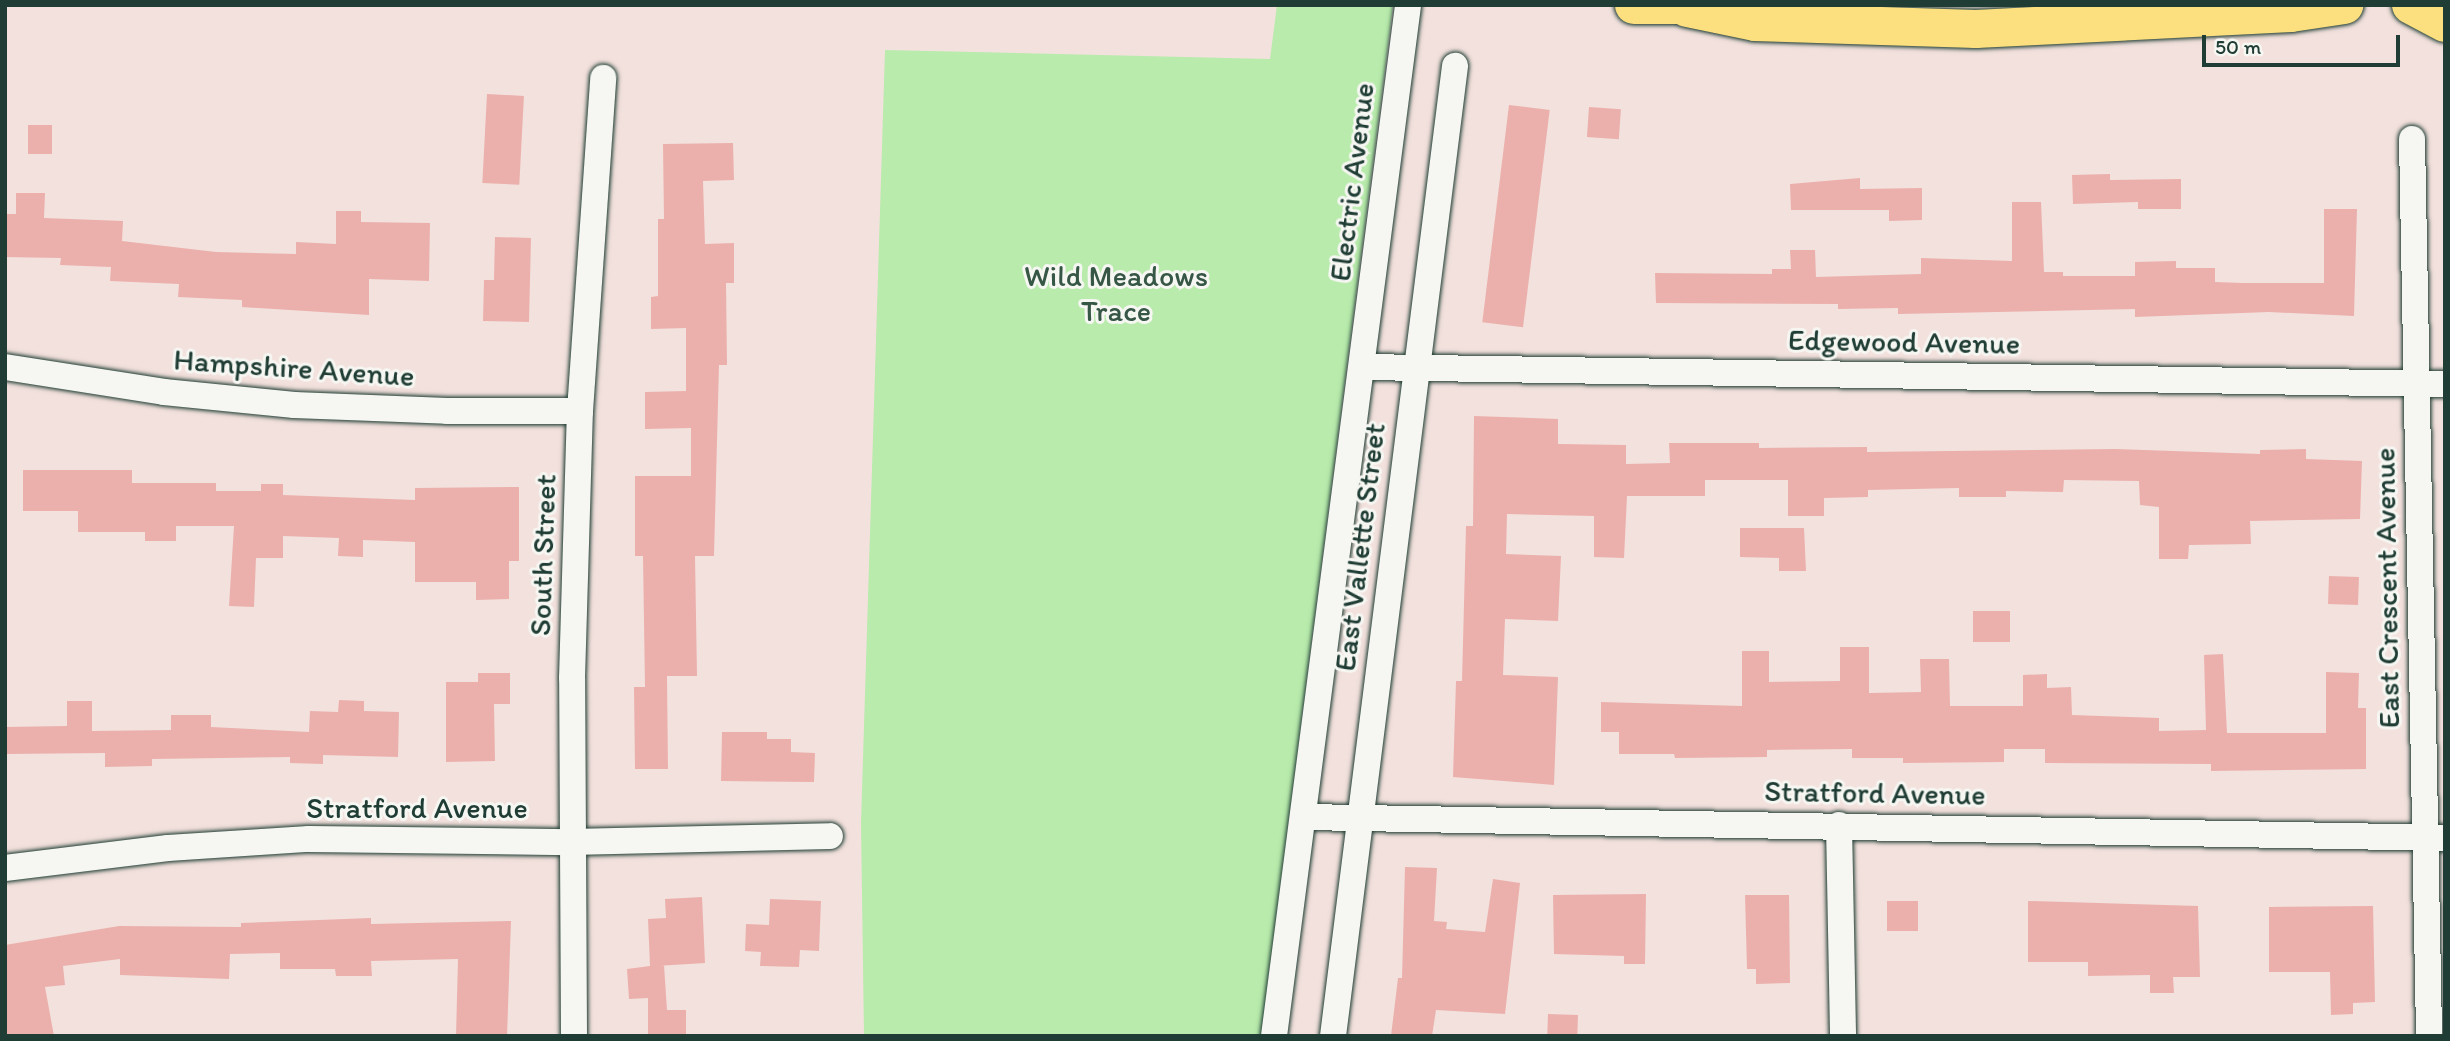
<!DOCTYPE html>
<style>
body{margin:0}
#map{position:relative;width:2450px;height:1041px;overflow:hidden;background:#f3e1dd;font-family:Itim,sans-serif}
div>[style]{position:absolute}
.green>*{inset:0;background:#b8ebac}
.building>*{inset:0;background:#ebb0ac;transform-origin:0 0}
.roads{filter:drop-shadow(0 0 2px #1f3d34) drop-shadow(0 0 2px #1f3d34)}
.minor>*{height:26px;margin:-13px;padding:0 13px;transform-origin:13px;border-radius:13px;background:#f6f6f2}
.motorway>*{height:38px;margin:-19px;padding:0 19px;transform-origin:19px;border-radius:19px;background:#fce080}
span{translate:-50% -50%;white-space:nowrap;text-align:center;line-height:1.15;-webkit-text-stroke:6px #f6f6f2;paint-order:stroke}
.street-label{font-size:30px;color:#1f3d34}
.park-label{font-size:30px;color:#365746}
.frame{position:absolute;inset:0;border:7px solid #1f3d34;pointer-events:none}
.scale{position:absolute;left:2202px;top:35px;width:198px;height:32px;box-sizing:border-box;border:4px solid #1f3d34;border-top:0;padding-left:9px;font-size:21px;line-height:24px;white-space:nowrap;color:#1f3d34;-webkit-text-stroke:5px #f6f6f2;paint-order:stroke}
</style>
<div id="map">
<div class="green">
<i style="clip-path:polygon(1277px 5px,1393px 5px,1261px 1036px,864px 1036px,861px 823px,885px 50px,1270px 59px)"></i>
</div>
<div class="building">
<i style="left:487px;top:94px;width:37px;height:89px;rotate:3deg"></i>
<i style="left:1509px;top:105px;width:41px;height:219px;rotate:7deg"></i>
<i style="left:1589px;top:107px;width:32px;height:30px;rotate:4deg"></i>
<i style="left:28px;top:125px;width:24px;height:29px"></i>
<i style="clip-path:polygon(733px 143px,734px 180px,703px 181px,705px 244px,734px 243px,734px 283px,726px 283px,727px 365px,719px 365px,714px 556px,695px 556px,697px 676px,667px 676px,668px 769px,635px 769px,634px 687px,645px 687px,643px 556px,635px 556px,635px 476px,691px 476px,691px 428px,645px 429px,645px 392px,686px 391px,686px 328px,651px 329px,651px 297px,658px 296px,658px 219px,664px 219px,663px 144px)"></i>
<i style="clip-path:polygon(2110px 174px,2110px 180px,2181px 179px,2181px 209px,2138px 209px,2138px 202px,2073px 204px,2072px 175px)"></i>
<i style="clip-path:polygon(1860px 178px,1860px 189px,1922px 188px,1922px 220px,1889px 221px,1889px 210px,1791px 210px,1790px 184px)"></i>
<i style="clip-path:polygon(16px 193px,45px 193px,44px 218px,123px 221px,122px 241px,216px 252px,296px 254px,296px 242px,336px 244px,336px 211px,361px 211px,361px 222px,430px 223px,429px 281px,369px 279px,369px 315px,242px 307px,242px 300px,178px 297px,179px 284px,110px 281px,111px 267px,60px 265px,61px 258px,5px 257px,5px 214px,16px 214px)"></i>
<i style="clip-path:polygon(2012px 202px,2041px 202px,2044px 272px,2063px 272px,2063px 276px,2135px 276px,2135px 262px,2176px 261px,2176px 268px,2215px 268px,2215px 282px,2242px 283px,2324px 283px,2324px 209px,2357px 209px,2354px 316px,2269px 312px,2135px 317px,2135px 309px,1898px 314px,1898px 308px,1838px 309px,1838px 304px,1656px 303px,1655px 273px,1772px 274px,1772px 269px,1791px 269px,1790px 250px,1815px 250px,1816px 277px,1921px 274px,1921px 258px,2012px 261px)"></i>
<i style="clip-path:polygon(495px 237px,531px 238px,529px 322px,483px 321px,484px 280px,494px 280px)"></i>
<i style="clip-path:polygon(1474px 416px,1558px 419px,1558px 444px,1626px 445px,1626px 464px,1670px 463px,1669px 443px,1759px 443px,1759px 448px,1867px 447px,1867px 452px,2115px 449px,2260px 454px,2260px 450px,2306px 449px,2306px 459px,2362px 461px,2360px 519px,2250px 521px,2251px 544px,2189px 545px,2188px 559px,2159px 559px,2159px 507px,2140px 505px,2139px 481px,2064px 480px,2063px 492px,2006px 491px,2006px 497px,1959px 497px,1959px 488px,1868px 490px,1868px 497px,1824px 498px,1824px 516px,1788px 516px,1788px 480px,1705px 480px,1705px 496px,1627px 496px,1624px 558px,1594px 557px,1594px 516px,1507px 514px,1506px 554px,1561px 556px,1558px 621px,1505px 619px,1503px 675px,1558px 677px,1554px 785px,1453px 777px,1456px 681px,1462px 681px,1466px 526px,1473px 526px)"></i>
<i style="clip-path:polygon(23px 470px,132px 470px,132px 483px,216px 483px,216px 491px,261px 491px,261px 484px,283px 484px,283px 495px,415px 500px,415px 488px,519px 487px,519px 561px,509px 561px,509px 599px,476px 600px,476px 582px,415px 582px,415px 542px,363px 540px,363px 557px,338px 556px,339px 538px,283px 536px,283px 558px,256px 558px,254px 607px,229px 606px,234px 526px,176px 526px,176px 541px,145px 541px,145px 532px,78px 532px,78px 511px,23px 511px)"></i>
<i style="clip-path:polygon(1740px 528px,1804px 528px,1806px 571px,1779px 571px,1779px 558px,1740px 557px)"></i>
<i style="left:2329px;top:576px;width:30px;height:28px;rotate:2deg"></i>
<i style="left:1973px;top:611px;width:37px;height:31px"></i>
<i style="clip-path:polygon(1840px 647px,1869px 647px,1869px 693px,1921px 692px,1920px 659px,1949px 659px,1950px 706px,2023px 706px,2023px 675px,2047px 674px,2047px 688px,2071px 687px,2072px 715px,2159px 718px,2159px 731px,2206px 730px,2204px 655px,2223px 654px,2227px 733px,2326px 733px,2326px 672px,2359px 673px,2358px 708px,2366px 708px,2366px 769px,2211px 771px,2211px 764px,2045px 763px,2045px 749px,2004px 749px,2004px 762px,1903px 763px,1903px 758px,1852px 758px,1852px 749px,1767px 750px,1767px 757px,1675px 758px,1674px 754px,1619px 754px,1619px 732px,1601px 732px,1601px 702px,1742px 706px,1742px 651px,1769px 651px,1769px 682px,1840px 681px)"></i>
<i style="clip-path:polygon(478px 673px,510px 673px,510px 704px,494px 704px,495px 761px,446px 762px,446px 682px,478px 682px)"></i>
<i style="clip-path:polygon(339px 700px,364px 701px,364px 711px,399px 712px,398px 757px,323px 755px,323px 764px,290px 763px,290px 757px,152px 759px,152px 766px,105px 767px,105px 753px,5px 754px,5px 727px,67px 726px,67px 701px,92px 701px,92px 731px,171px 730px,171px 715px,211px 715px,211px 727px,309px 732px,310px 711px,338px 712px)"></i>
<i style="clip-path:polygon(722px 732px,767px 732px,767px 739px,791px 739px,791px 752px,815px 753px,814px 782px,721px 781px)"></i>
<i style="clip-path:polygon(1405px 867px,1437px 868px,1434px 921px,1447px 922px,1446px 929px,1485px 932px,1493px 879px,1520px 883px,1505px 1014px,1436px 1010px,1432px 1036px,1391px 1036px,1398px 978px,1402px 978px)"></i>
<i style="clip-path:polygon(1646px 894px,1645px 964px,1624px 964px,1624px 956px,1554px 954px,1553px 895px)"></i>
<i style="clip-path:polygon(1745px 895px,1789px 895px,1790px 983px,1756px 984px,1756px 969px,1747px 969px)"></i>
<i style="clip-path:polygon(702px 897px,705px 963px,656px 966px,664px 965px,667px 1010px,686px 1010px,686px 1036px,648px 1036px,648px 998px,629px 999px,627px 969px,650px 966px,648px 919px,666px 918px,665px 899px)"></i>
<i style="clip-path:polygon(770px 899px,821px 901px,819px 951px,800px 950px,799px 967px,760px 966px,761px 952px,745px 951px,746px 924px,769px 925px)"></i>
<i style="left:1887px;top:901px;width:31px;height:30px"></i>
<i style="clip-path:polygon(2028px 901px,2198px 906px,2200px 977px,2173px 977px,2174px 993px,2150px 993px,2150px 975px,2088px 976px,2088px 962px,2028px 962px)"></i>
<i style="clip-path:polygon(2373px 906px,2375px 1002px,2353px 1003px,2353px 1014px,2331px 1015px,2330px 972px,2269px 972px,2269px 907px)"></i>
<i style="clip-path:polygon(371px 918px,371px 924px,511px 921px,507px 1036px,456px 1036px,458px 959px,371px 961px,372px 976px,336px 976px,335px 969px,280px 969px,280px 953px,230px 954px,229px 979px,120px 975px,120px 959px,63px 966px,65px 985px,45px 987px,54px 1036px,5px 1036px,5px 945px,119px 926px,241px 927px,241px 923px)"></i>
<i style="left:1548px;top:1014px;width:30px;height:22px;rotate:2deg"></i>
</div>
<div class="roads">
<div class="minor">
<i style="left:2412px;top:139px;width:897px;rotate:88.91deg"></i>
<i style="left:5px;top:367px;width:161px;rotate:8.9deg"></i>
<i style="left:164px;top:392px;width:131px;rotate:5.7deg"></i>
<i style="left:294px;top:405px;width:153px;rotate:2.2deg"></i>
<i style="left:447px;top:411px;width:133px"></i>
<i style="left:1362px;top:367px;width:1083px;rotate:0.9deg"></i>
<i style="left:1304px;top:817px;width:1141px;rotate:1.05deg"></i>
<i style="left:1839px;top:825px;width:211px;rotate:88.9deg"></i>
<i style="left:5px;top:868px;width:164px;rotate:-7deg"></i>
<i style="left:168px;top:848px;width:141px;rotate:-3.7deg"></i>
<i style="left:309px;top:839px;width:262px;rotate:0.7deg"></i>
<i style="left:571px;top:842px;width:259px;rotate:-1.3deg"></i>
<i style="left:574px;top:1036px;width:358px;rotate:-90.3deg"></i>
<i style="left:572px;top:678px;width:267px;rotate:-88.3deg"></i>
<i style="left:580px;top:411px;width:334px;rotate:-86deg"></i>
<i style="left:1274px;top:1036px;width:1040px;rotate:-82.59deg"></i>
<i style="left:1333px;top:1036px;width:978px;rotate:-82.83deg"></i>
</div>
<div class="motorway">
<i style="left:1634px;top:5px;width:63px"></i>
<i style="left:2411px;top:5px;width:38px;rotate:28deg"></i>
<i style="left:1687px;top:8px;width:69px;rotate:11.6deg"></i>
<i style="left:1755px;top:22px;width:221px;rotate:1.8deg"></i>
<i style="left:1976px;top:29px;width:315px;rotate:-2.9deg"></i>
<i style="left:2291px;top:13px;width:54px;rotate:-8.6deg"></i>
</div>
</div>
<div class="street-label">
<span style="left:1352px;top:182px;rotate:-83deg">Electric Avenue</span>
<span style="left:1904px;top:342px;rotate:1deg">Edgewood Avenue</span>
<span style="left:294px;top:368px;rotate:4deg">Hampshire Avenue</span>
<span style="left:1360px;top:547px;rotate:-83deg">East Vallette Street</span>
<span style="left:543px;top:555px;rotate:-88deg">South Street</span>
<span style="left:2387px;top:588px;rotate:-91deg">East Crescent Avenue</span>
<span style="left:1875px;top:793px;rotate:1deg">Stratford Avenue</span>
<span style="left:417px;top:808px">Stratford Avenue</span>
</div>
<div class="park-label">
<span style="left:1116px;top:293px">Wild Meadows<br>Trace</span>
</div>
<div class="frame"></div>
<div class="scale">50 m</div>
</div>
